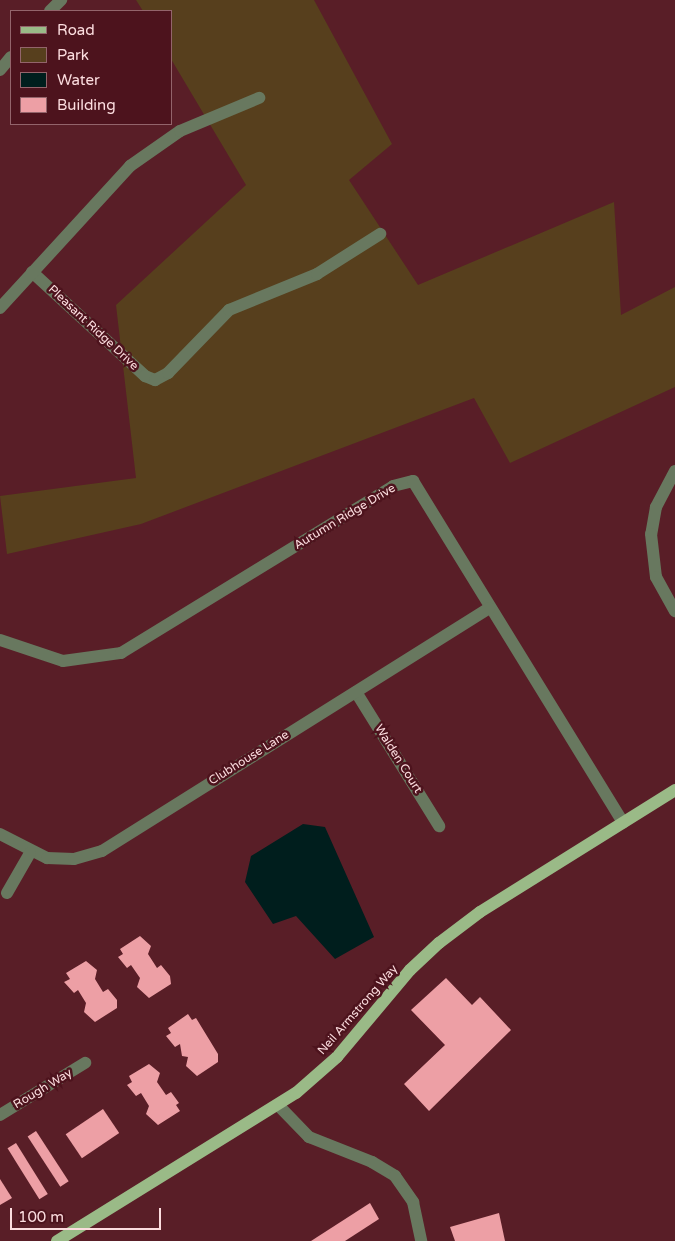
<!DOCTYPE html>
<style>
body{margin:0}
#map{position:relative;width:675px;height:1241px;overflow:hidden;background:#591e27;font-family:"Varela Round",sans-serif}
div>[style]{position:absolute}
.green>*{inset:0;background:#573f1d}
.water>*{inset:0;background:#001e1d}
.building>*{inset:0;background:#ed9fa5;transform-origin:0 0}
.minor>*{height:12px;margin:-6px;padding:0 6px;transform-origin:6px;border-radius:6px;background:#68785f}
.major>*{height:12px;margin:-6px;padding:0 6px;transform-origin:6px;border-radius:6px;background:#9aba87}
span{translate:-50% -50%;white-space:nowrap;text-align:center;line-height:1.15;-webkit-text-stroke:5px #4d131d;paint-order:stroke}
.street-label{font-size:12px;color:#fcdddf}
.legend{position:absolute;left:10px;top:10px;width:162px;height:115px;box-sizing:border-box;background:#4d131d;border:1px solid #93646b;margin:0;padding:6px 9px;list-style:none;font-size:15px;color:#fcdddf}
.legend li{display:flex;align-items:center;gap:10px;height:25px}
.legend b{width:25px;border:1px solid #93646b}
.scale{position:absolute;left:10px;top:1208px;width:151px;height:22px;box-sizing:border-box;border:2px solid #fcdddf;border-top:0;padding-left:6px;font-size:15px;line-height:18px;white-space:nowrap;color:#fcdddf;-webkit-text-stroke:4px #4d131d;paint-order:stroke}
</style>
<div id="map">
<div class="green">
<i style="clip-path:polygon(136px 0,314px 0,392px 144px,349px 180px,418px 285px,614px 202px,621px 315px,675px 287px,675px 387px,510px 463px,474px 398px,141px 524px,7px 554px,0 496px,136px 478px,116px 305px,246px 185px,171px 59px,171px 11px,143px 11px)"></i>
</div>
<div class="water">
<i style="clip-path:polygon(303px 824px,325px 827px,374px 937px,335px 959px,296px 916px,273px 924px,245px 882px,251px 856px)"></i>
</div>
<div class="building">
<i style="clip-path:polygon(140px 936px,151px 946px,148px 954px,157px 968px,161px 965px,170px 976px,171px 984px,149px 998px,137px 987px,140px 978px,131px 965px,127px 968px,118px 957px,123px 954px,120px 949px)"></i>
<i style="clip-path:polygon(86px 961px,97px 970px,95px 979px,103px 992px,108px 989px,117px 1000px,117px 1008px,95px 1022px,84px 1012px,86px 1003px,78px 990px,74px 993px,64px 982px,70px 979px,66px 973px)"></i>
<i style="clip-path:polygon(446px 978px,472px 1005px,480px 997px,511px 1030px,429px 1111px,404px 1084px,445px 1045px,411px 1010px)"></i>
<i style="clip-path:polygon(188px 1014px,192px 1020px,196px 1018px,218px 1054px,218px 1062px,197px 1076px,186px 1066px,188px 1057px,182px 1056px,180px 1044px,175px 1047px,166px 1036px,171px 1033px,168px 1028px)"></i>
<i style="clip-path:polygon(149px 1064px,160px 1073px,157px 1082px,166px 1095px,171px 1092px,179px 1103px,176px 1105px,180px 1111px,158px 1125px,146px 1114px,149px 1106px,141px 1093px,136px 1096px,127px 1085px,132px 1082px,129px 1076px)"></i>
<i style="left:103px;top:1109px;width:29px;height:45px;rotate:56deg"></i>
<i style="left:36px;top:1131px;width:60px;height:10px;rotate:57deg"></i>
<i style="left:16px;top:1143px;width:60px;height:10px;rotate:58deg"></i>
<i style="clip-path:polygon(0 1179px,12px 1198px,0 1205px)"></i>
<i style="clip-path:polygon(370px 1203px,379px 1219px,345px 1241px,311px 1241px)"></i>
<i style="clip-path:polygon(499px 1213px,505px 1241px,455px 1241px,450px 1227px)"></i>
</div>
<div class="minor">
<i style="left:50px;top:11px;width:16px;rotate:-45deg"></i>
<i style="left:0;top:70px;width:17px;rotate:-50deg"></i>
<i style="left:32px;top:272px;width:154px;rotate:42.6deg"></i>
<i style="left:145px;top:376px;width:11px;rotate:22deg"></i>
<i style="left:155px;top:380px;width:15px;rotate:-28deg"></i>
<i style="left:168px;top:373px;width:88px;rotate:-45.9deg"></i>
<i style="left:229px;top:310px;width:95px;rotate:-22.2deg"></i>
<i style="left:317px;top:274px;width:75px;rotate:-32.4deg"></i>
<i style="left:0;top:308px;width:193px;rotate:-47.5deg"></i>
<i style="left:130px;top:166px;width:61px;rotate:-35deg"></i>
<i style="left:180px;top:131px;width:86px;rotate:-22.7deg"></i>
<i style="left:675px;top:471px;width:41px;rotate:117.8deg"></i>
<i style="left:656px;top:507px;width:27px;rotate:100deg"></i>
<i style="left:651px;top:534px;width:43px;rotate:83.4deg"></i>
<i style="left:656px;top:577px;width:39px;rotate:61deg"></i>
<i style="left:0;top:640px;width:66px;rotate:18.4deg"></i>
<i style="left:63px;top:661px;width:59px;rotate:-7.9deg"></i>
<i style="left:121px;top:653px;width:319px;rotate:-31.5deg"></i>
<i style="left:393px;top:486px;width:21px;rotate:-14deg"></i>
<i style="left:413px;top:481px;width:401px;rotate:58.4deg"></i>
<i style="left:356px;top:692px;width:158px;rotate:58.2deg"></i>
<i style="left:0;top:834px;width:53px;rotate:27.1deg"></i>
<i style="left:47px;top:858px;width:27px;rotate:2deg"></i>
<i style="left:74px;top:859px;width:29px;rotate:-16deg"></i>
<i style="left:102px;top:851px;width:457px;rotate:-32.1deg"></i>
<i style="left:7px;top:893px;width:46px;rotate:-60.1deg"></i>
<i style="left:278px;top:1105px;width:45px;rotate:45.9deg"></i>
<i style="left:309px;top:1137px;width:68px;rotate:21.6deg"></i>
<i style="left:372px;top:1162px;width:27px;rotate:31deg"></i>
<i style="left:395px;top:1176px;width:32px;rotate:55deg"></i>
<i style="left:413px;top:1202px;width:40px;rotate:78deg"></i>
<i style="left:0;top:1115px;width:100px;rotate:-31.5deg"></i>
</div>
<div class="major">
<i style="left:57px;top:1241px;width:281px;rotate:-31.8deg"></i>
<i style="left:296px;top:1093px;width:55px;rotate:-41.3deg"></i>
<i style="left:337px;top:1057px;width:114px;rotate:-50deg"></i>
<i style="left:410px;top:970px;width:40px;rotate:-43deg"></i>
<i style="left:439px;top:943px;width:51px;rotate:-37.1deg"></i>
<i style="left:480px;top:912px;width:230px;rotate:-32deg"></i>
</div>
<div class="street-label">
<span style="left:93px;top:328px;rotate:43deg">Pleasant Ridge Drive</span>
<span style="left:345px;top:517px;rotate:-31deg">Autumn Ridge Drive</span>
<span style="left:249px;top:758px;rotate:-32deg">Clubhouse Lane</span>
<span style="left:398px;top:759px;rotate:58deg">Walden Court</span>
<span style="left:358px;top:1010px;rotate:-49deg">Neil Armstrong Way</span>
<span style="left:43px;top:1089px;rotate:-31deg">Rough Way</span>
</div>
<ul class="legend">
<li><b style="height:6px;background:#9aba87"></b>Road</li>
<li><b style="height:14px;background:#573f1d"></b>Park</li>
<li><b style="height:14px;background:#001e1d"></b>Water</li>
<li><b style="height:14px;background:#ed9fa5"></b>Building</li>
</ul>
<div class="scale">100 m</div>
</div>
